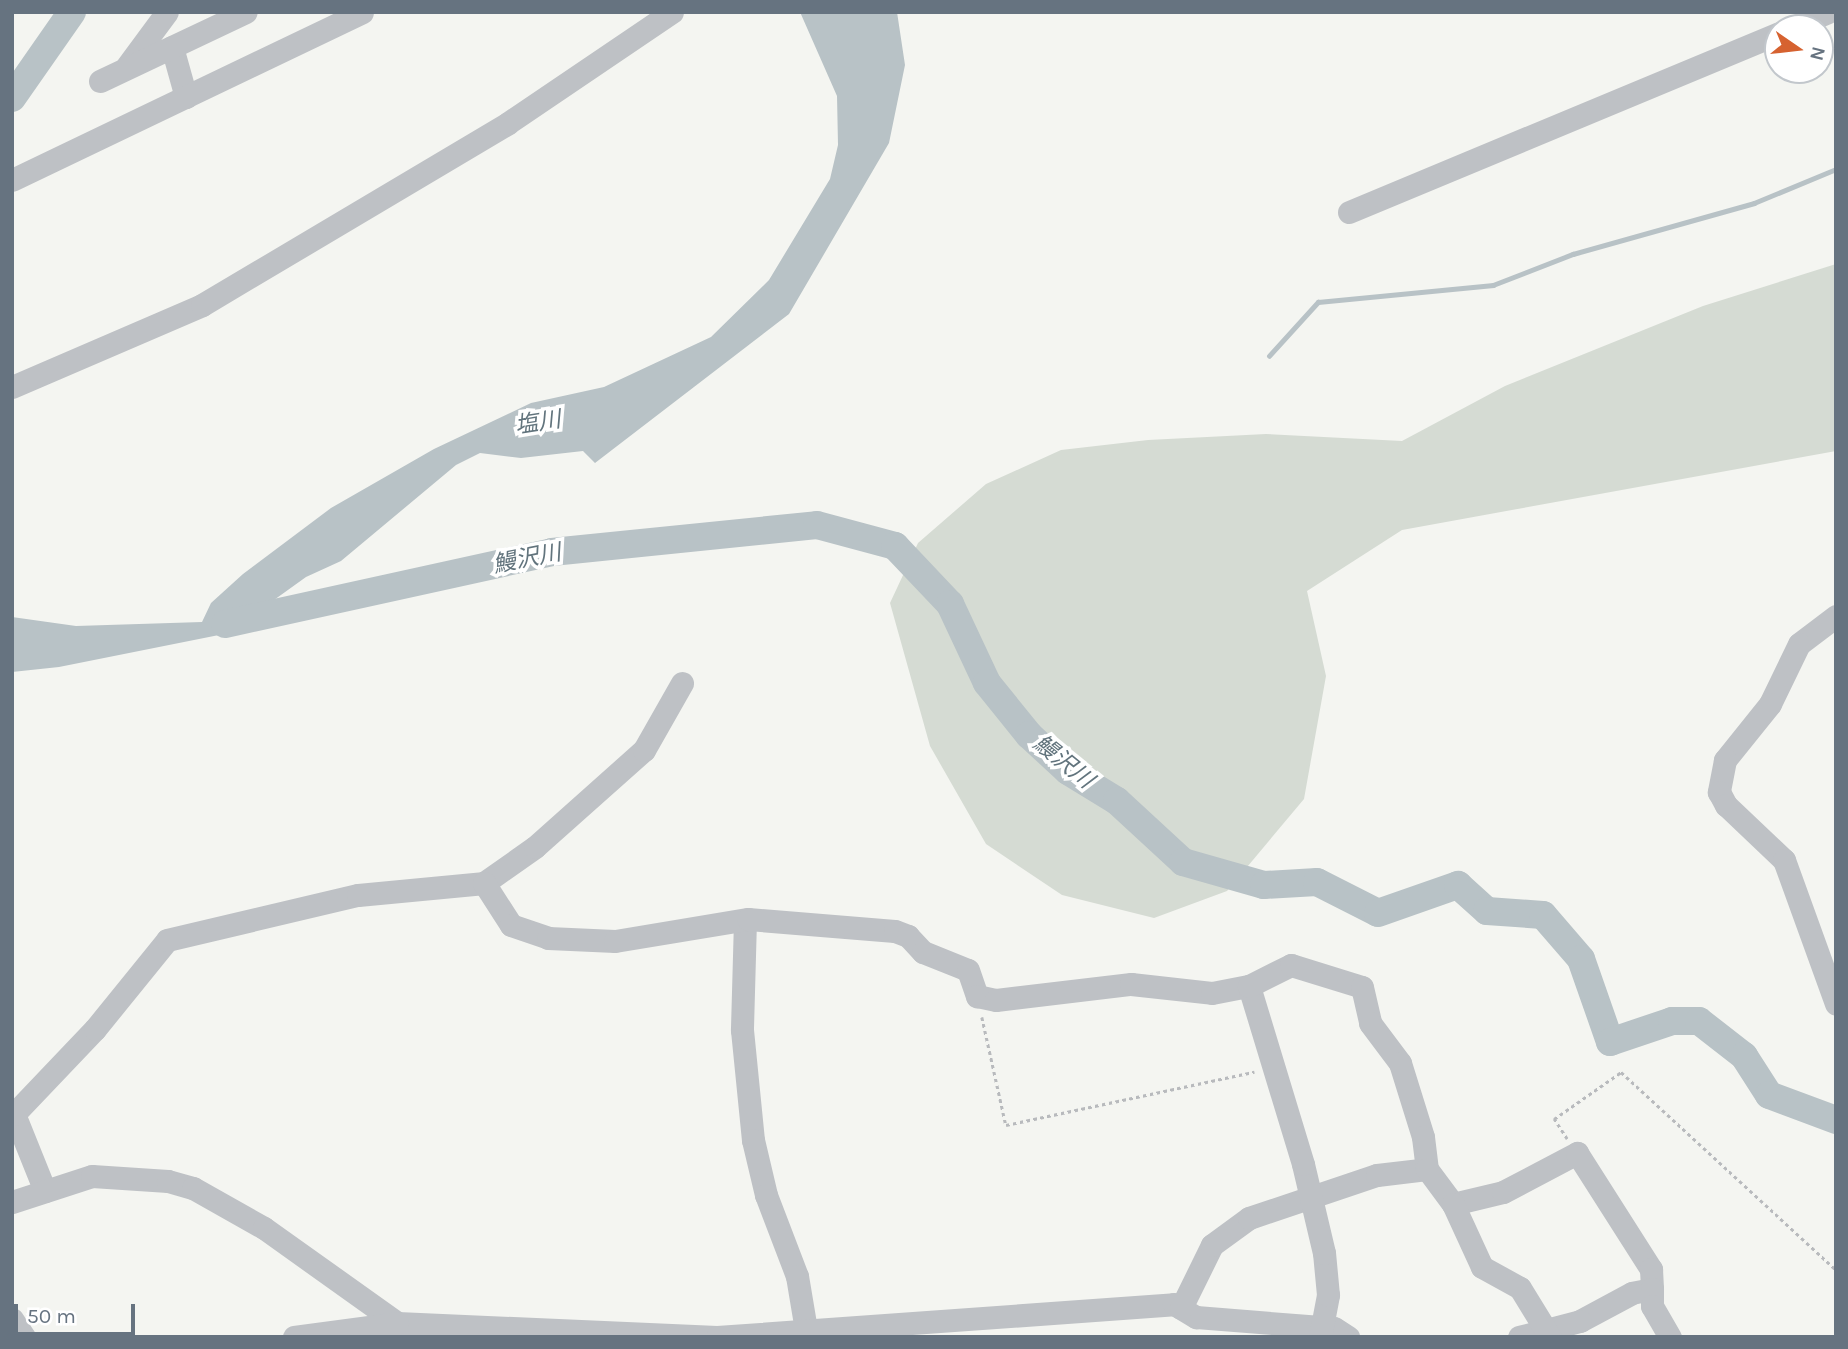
<!DOCTYPE html>
<meta charset="utf-8">
<style>
body{margin:0}
#map{position:relative;width:1848px;height:1349px;overflow:hidden;background:#f4f5f1;font-family:Karla,"Noto Sans JP",sans-serif}
div>[style]{position:absolute}
.green>*{inset:0;background:#d5dbd3}
.water>*{inset:0;background:#b8c2c6}
.stream>*{height:4.5px;margin:-2.25px;padding:0 2.25px;transform-origin:2.25px;border-radius:2.25px;background:#b8c2c6}
.river>*{height:28px;margin:-14px;padding:0 14px;transform-origin:14px;border-radius:14px;background:#b8c2c6}
.path>*{height:2.5px;margin-top:-1.25px;transform-origin:0;background:repeating-linear-gradient(90deg,#b8babd 0 3.5px,transparent 0 7px)}
.minor>*{height:23px;margin:-11.5px;padding:0 11.5px;transform-origin:11.5px;border-radius:11.5px;background:#bec1c5}
span{translate:-50% -50%;white-space:nowrap;text-align:center;line-height:1.15;-webkit-text-stroke:7px #fff;paint-order:stroke}
.water-label{font-size:23px;color:#62747d;font-style:italic}
.frame{position:absolute;inset:0;border:14px solid #667380;pointer-events:none}
.north{position:absolute;left:1764px;top:14px;width:70px;height:70px;box-sizing:border-box;background:#fff;border:2px solid #c2c7cc;border-radius:50%;rotate:104deg;font-size:19px;font-weight:700;line-height:28px;text-align:center;color:#667380}
.north::after{content:'';display:block;margin:auto;width:24px;height:32px;background:#d66230;clip-path:polygon(50% 0,100% 100%,50% 72%,0 100%)}
.scale{position:absolute;left:14px;top:1304px;width:121px;height:32px;box-sizing:border-box;border:4px solid #667380;border-top:0;padding-left:9px;font-size:21px;line-height:24px;white-space:nowrap;color:#667380;-webkit-text-stroke:5px #fff;paint-order:stroke}
</style>
<div id="map">
<div class="green">
<i style="clip-path:polygon(1836px 264px,1836px 451px,1402px 530px,1307px 591px,1326px 676px,1304px 799px,1227px 891px,1154px 918px,1062px 895px,986px 844px,930px 746px,890px 603px,918px 543px,986px 484px,1061px 450px,1148px 440px,1266px 434px,1402px 441px,1505px 386px,1703px 306px)"></i>
</div>
<div class="water">
<i style="clip-path:polygon(800px 12px,897px 12px,905px 65px,889px 143px,789px 314px,595px 463px,583px 451px,521px 458px,480px 453px,456px 465px,341px 561px,306px 577px,267px 605px,254px 628px,59px 667px,12px 672px,12px 617px,76px 626px,202px 622px,211px 603px,243px 574px,331px 508px,434px 449px,531px 403px,604px 387px,711px 337px,769px 280px,830px 179px,838px 145px,837px 96px)"></i>
</div>
<div class="stream">
<i style="left:1269px;top:356px;width:73px;rotate:-47.8deg"></i>
<i style="left:1318px;top:302px;width:176px;rotate:-5.5deg"></i>
<i style="left:1493px;top:285px;width:86px;rotate:-21.2deg"></i>
<i style="left:1573px;top:254px;width:188px;rotate:-15.7deg"></i>
<i style="left:1754px;top:203px;width:89px;rotate:-22.5deg"></i>
</div>
<div class="river">
<i style="left:12px;top:98px;width:105px;rotate:-55.1deg"></i>
<i style="left:225px;top:624px;width:335px;rotate:-12.4deg"></i>
<i style="left:552px;top:552px;width:266px;rotate:-5.8deg"></i>
<i style="left:817px;top:525px;width:81px;rotate:15.1deg"></i>
<i style="left:895px;top:546px;width:80px;rotate:46.5deg"></i>
<i style="left:950px;top:604px;width:87px;rotate:64.9deg"></i>
<i style="left:987px;top:683px;width:67px;rotate:51.1deg"></i>
<i style="left:1029px;top:735px;width:53px;rotate:42.7deg"></i>
<i style="left:1068px;top:771px;width:57px;rotate:31.5deg"></i>
<i style="left:1117px;top:801px;width:90px;rotate:42.7deg"></i>
<i style="left:1183px;top:862px;width:84px;rotate:15.9deg"></i>
<i style="left:1264px;top:885px;width:53px;rotate:-3.2deg"></i>
<i style="left:1317px;top:882px;width:68px;rotate:26.9deg"></i>
<i style="left:1378px;top:913px;width:85px;rotate:-19.3deg"></i>
<i style="left:1458px;top:885px;width:39px;rotate:42deg"></i>
<i style="left:1487px;top:911px;width:56px;rotate:4.1deg"></i>
<i style="left:1543px;top:915px;width:58px;rotate:49.2deg"></i>
<i style="left:1581px;top:959px;width:88px;rotate:70.7deg"></i>
<i style="left:1610px;top:1042px;width:65px;rotate:-18.7deg"></i>
<i style="left:1672px;top:1021px;width:27px"></i>
<i style="left:1699px;top:1021px;width:57px;rotate:37.9deg"></i>
<i style="left:1744px;top:1056px;width:46px;rotate:57.3deg"></i>
<i style="left:1769px;top:1095px;width:72px;rotate:20.5deg"></i>
</div>
<div class="path">
<i style="left:982px;top:1017px;width:111px;rotate:77.5deg"></i>
<i style="left:1006px;top:1125px;width:254px;rotate:-12.1deg"></i>
<i style="left:1567px;top:1139px;width:24px;rotate:-123deg"></i>
<i style="left:1554px;top:1119px;width:82px;rotate:-35deg"></i>
<i style="left:1621px;top:1072px;width:292px;rotate:42.6deg"></i>
</div>
<div class="minor">
<i style="left:1791px;top:28px;width:40px;rotate:-23.4deg"></i>
<i style="left:172px;top:47px;width:52px;rotate:74.4deg"></i>
<i style="left:127px;top:66px;width:67px;rotate:-53.5deg"></i>
<i style="left:100px;top:81px;width:161px;rotate:-25.3deg"></i>
<i style="left:12px;top:180px;width:388px;rotate:-25.6deg"></i>
<i style="left:1349px;top:212px;width:465px;rotate:-22.6deg"></i>
<i style="left:12px;top:387px;width:207px;rotate:-23.3deg"></i>
<i style="left:202px;top:305px;width:356px;rotate:-30.7deg"></i>
<i style="left:508px;top:123px;width:198px;rotate:-34.1deg"></i>
<i style="left:1836px;top:616px;width:46px;rotate:142.9deg"></i>
<i style="left:1799px;top:644px;width:67px;rotate:115.8deg"></i>
<i style="left:1770px;top:704px;width:72px;rotate:128.8deg"></i>
<i style="left:1725px;top:760px;width:33px;rotate:101deg"></i>
<i style="left:1719px;top:792px;width:15px;rotate:62deg"></i>
<i style="left:1726px;top:805px;width:80px;rotate:43.5deg"></i>
<i style="left:1784px;top:860px;width:153px;rotate:70.1deg"></i>
<i style="left:484px;top:883px;width:62px;rotate:-35.2deg"></i>
<i style="left:535px;top:847px;width:146px;rotate:-41.7deg"></i>
<i style="left:644px;top:750px;width:77px;rotate:-60.4deg"></i>
<i style="left:745px;top:920px;width:110px;rotate:91.6deg"></i>
<i style="left:742px;top:1030px;width:111px;rotate:84.3deg"></i>
<i style="left:753px;top:1140px;width:57px;rotate:76.7deg"></i>
<i style="left:766px;top:1195px;width:87px;rotate:69.1deg"></i>
<i style="left:797px;top:1276px;width:55px;rotate:80.5deg"></i>
<i style="left:45px;top:1191px;width:83px;rotate:-111.9deg"></i>
<i style="left:14px;top:1114px;width:117px;rotate:-46.4deg"></i>
<i style="left:95px;top:1029px;width:114px;rotate:-51deg"></i>
<i style="left:167px;top:940px;width:196px;rotate:-13.3deg"></i>
<i style="left:358px;top:895px;width:127px;rotate:-5.4deg"></i>
<i style="left:484px;top:883px;width:50px;rotate:57.3deg"></i>
<i style="left:511px;top:925px;width:39px;rotate:19deg"></i>
<i style="left:548px;top:938px;width:67px;rotate:2.6deg"></i>
<i style="left:615px;top:941px;width:135px;rotate:-9.4deg"></i>
<i style="left:748px;top:919px;width:147px;rotate:4.7deg"></i>
<i style="left:895px;top:931px;width:14px;rotate:21deg"></i>
<i style="left:908px;top:936px;width:22px;rotate:47deg"></i>
<i style="left:923px;top:952px;width:48px;rotate:21.8deg"></i>
<i style="left:968px;top:970px;width:28px;rotate:71deg"></i>
<i style="left:977px;top:996px;width:19px;rotate:12deg"></i>
<i style="left:996px;top:1000px;width:136px;rotate:-6.8deg"></i>
<i style="left:1131px;top:984px;width:81px;rotate:6.3deg"></i>
<i style="left:1212px;top:993px;width:38px;rotate:-11deg"></i>
<i style="left:12px;top:1202px;width:84px;rotate:-18deg"></i>
<i style="left:92px;top:1176px;width:76px;rotate:3.8deg"></i>
<i style="left:168px;top:1181px;width:26px;rotate:16deg"></i>
<i style="left:193px;top:1188px;width:81px;rotate:29.4deg"></i>
<i style="left:264px;top:1228px;width:163px;rotate:35.5deg"></i>
<i style="left:397px;top:1323px;width:320px;rotate:2.5deg"></i>
<i style="left:717px;top:1337px;width:458px;rotate:-4.1deg"></i>
<i style="left:1174px;top:1304px;width:26px;rotate:31deg"></i>
<i style="left:1196px;top:1317px;width:138px;rotate:4.6deg"></i>
<i style="left:1334px;top:1328px;width:17px;rotate:33deg"></i>
<i style="left:1453px;top:1204px;width:51px;rotate:-13.5deg"></i>
<i style="left:1503px;top:1192px;width:84px;rotate:-27.8deg"></i>
<i style="left:1577px;top:1153px;width:138px;rotate:57.5deg"></i>
<i style="left:1651px;top:1269px;width:20px;rotate:87deg"></i>
<i style="left:1652px;top:1289px;width:20px;rotate:169deg"></i>
<i style="left:1632px;top:1293px;width:59px;rotate:151.7deg"></i>
<i style="left:1580px;top:1321px;width:63px;rotate:165.3deg"></i>
<i style="left:1652px;top:1289px;width:17px;rotate:90deg"></i>
<i style="left:1652px;top:1306px;width:36px;rotate:60deg"></i>
<i style="left:1181px;top:1308px;width:70px;rotate:-63.8deg"></i>
<i style="left:1212px;top:1245px;width:46px;rotate:-36.1deg"></i>
<i style="left:1249px;top:1218px;width:135px;rotate:-18.6deg"></i>
<i style="left:1377px;top:1175px;width:50px;rotate:-6.8deg"></i>
<i style="left:12px;top:1319px;width:22px;rotate:56deg"></i>
<i style="left:294px;top:1337px;width:104px;rotate:-7.7deg"></i>
<i style="left:1320px;top:1337px;width:43px;rotate:-79.2deg"></i>
<i style="left:1328px;top:1295px;width:42px;rotate:-95.4deg"></i>
<i style="left:1324px;top:1253px;width:91px;rotate:-103.3deg"></i>
<i style="left:1303px;top:1164px;width:186px;rotate:-106.9deg"></i>
<i style="left:1249px;top:986px;width:47px;rotate:-26.6deg"></i>
<i style="left:1291px;top:965px;width:74px;rotate:17.2deg"></i>
<i style="left:1362px;top:987px;width:37px;rotate:77deg"></i>
<i style="left:1370px;top:1023px;width:50px;rotate:53.1deg"></i>
<i style="left:1400px;top:1063px;width:77px;rotate:72.7deg"></i>
<i style="left:1423px;top:1137px;width:32px;rotate:83deg"></i>
<i style="left:1427px;top:1169px;width:44px;rotate:53.4deg"></i>
<i style="left:1453px;top:1204px;width:69px;rotate:65.3deg"></i>
<i style="left:1482px;top:1267px;width:43px;rotate:28.9deg"></i>
<i style="left:1520px;top:1288px;width:57px;rotate:58.5deg"></i>
</div>
<div class="water-label">
<span style="left:538px;top:423px;rotate:-9deg">塩川</span>
<span style="left:527px;top:559px;rotate:-11deg">鰻沢川</span>
<span style="left:1063px;top:762px;rotate:39deg">鰻沢川</span>
</div>
<div class="frame"></div>
<div class="north">N</div>
<div class="scale">50 m</div>
</div>
